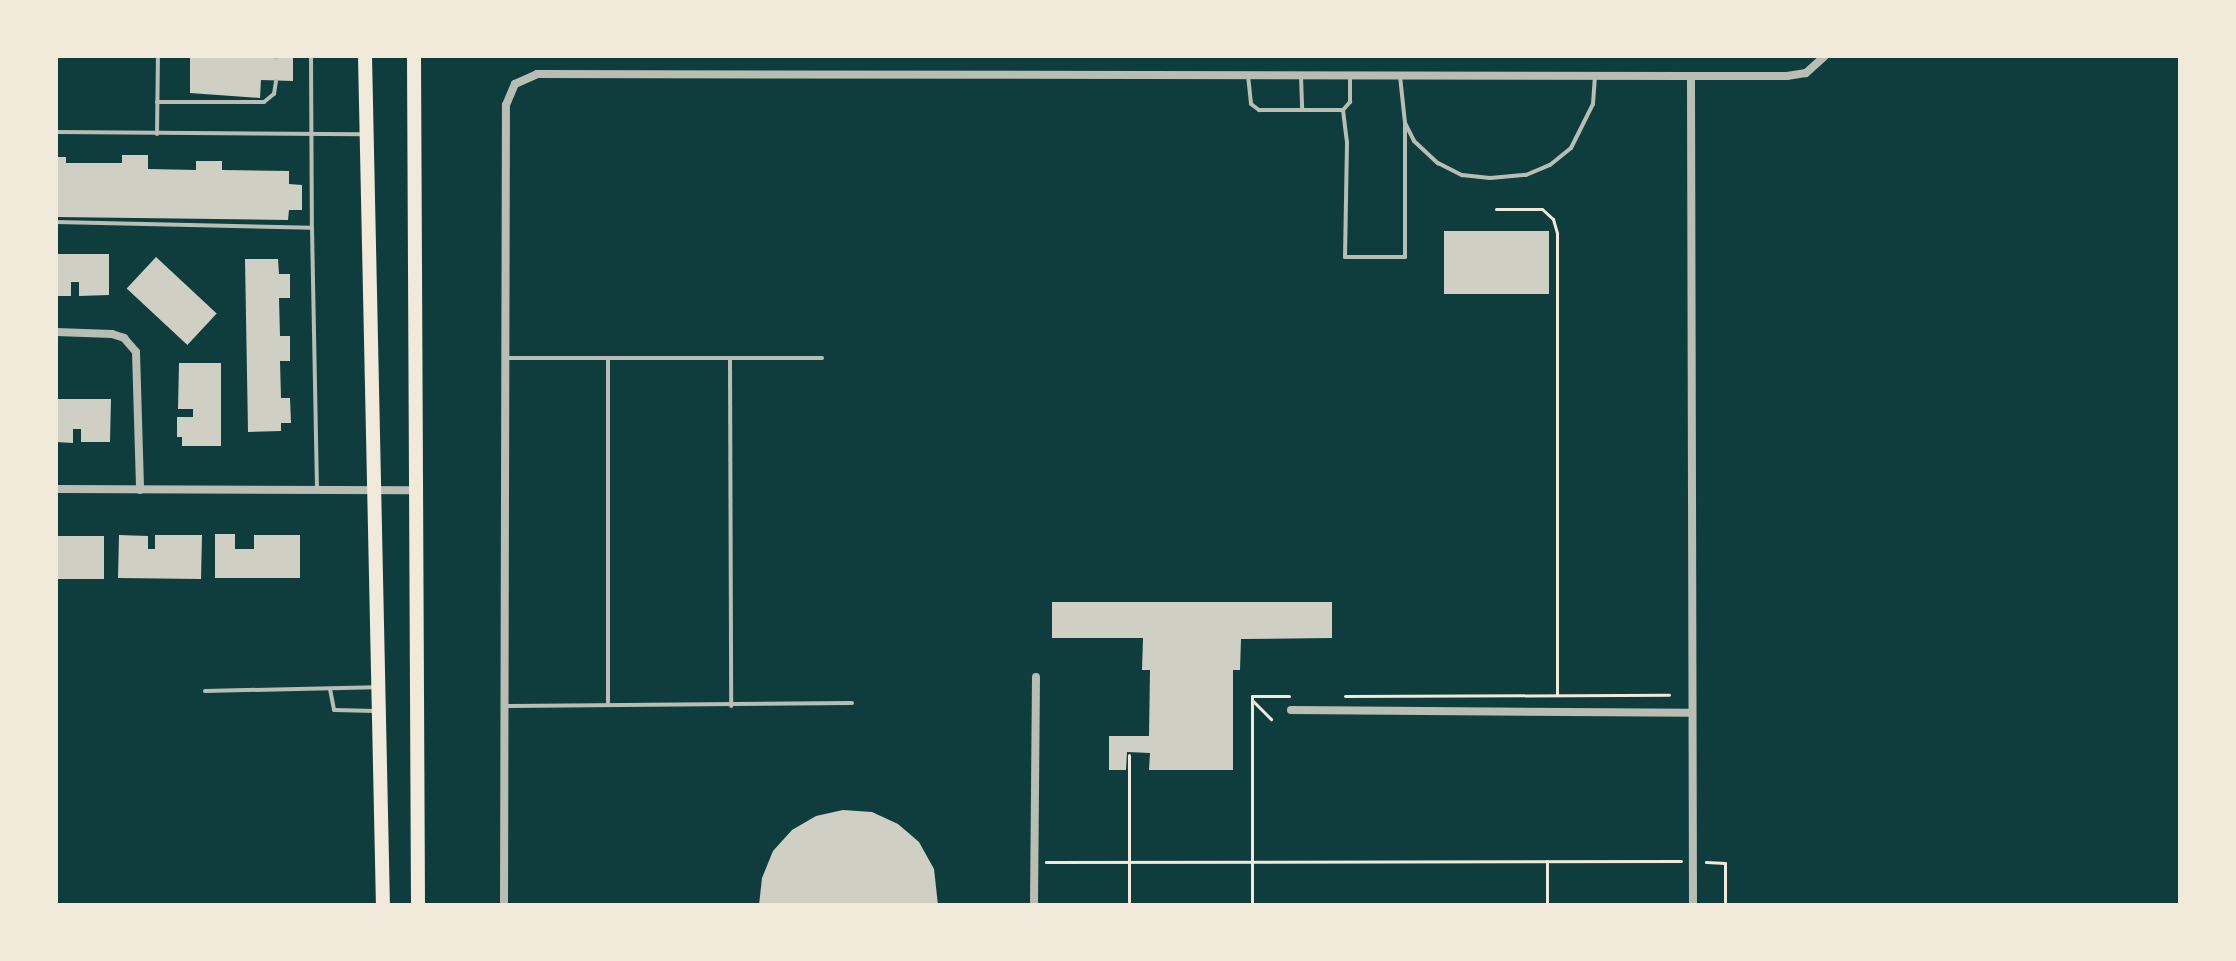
<!DOCTYPE html>
<style>
body{margin:0}
#map{position:relative;width:2236px;height:961px;overflow:hidden;background:#0f3d3e;font-family:Karla,sans-serif}
div>[style]{position:absolute}
.building>*{inset:0;background:#cfcfc3;transform-origin:0 0}
.path>*{height:3px;margin:-1.5px;padding:0 1.5px;transform-origin:1.5px;border-radius:1.5px;background:#f1e9da}
.service>*{height:4px;margin:-2px;padding:0 2px;transform-origin:2px;border-radius:2px;background:#b8beb3}
.minor>*{height:8px;margin:-4px;padding:0 4px;transform-origin:4px;border-radius:4px;background:#b8beb3}
.primary>*{height:14px;margin:-7px;padding:0 7px;transform-origin:7px;border-radius:7px;background:#f1e9da}
span{translate:-50% -50%;white-space:nowrap;text-align:center;line-height:1.15;-webkit-text-stroke:8px #f1e9da;paint-order:stroke}
.frame{position:absolute;inset:0;border:58px solid #f1e9da;pointer-events:none}
</style>
<div id="map">
<div class="building">
<i style="clip-path:polygon(190px 56px,293px 58px,293px 81px,261px 80px,260px 98px,190px 93px)"></i>
<i style="clip-path:polygon(122px 155px,148px 155px,148px 169px,196px 170px,196px 161px,222px 161px,222px 170px,289px 171px,289px 184px,302px 185px,302px 210px,289px 210px,288px 220px,56px 217px,56px 157px,66px 157px,66px 163px,122px 163px)"></i>
<i style="left:1444px;top:231px;width:105px;height:63px"></i>
<i style="clip-path:polygon(56px 254px,109px 254px,109px 295px,79px 296px,79px 282px,71px 282px,71px 296px,56px 296px)"></i>
<i style="left:156px;top:257px;width:83px;height:43px;rotate:43deg"></i>
<i style="clip-path:polygon(245px 259px,278px 259px,279px 274px,290px 274px,290px 298px,279px 298px,280px 336px,290px 336px,290px 361px,280px 361px,281px 398px,290px 398px,291px 423px,281px 423px,281px 431px,248px 432px)"></i>
<i style="clip-path:polygon(179px 363px,221px 363px,221px 446px,182px 446px,182px 437px,177px 437px,177px 417px,193px 417px,193px 409px,178px 409px)"></i>
<i style="clip-path:polygon(56px 399px,111px 399px,110px 442px,81px 442px,81px 429px,73px 429px,73px 443px,56px 442px)"></i>
<i style="clip-path:polygon(215px 534px,235px 534px,235px 549px,254px 549px,254px 535px,300px 535px,300px 578px,215px 578px)"></i>
<i style="clip-path:polygon(119px 535px,148px 536px,148px 549px,155px 549px,155px 535px,202px 535px,201px 579px,118px 578px)"></i>
<i style="left:57px;top:536px;width:47px;height:43px"></i>
<i style="clip-path:polygon(1052px 602px,1332px 602px,1332px 638px,1241px 639px,1240px 670px,1233px 670px,1233px 770px,1149px 770px,1150px 753px,1127px 752px,1126px 770px,1109px 770px,1109px 736px,1149px 736px,1150px 670px,1142px 670px,1143px 638px,1052px 638px)"></i>
<i style="clip-path:polygon(843px 810px,872px 812px,898px 824px,919px 842px,934px 869px,938px 905px,759px 905px,762px 878px,773px 851px,792px 830px,816px 816px)"></i>
</div>
<div class="path">
<i style="left:1496px;top:209px;width:46px"></i>
<i style="left:1542px;top:209px;width:15px;rotate:42deg"></i>
<i style="left:1553px;top:219px;width:15px;rotate:74deg"></i>
<i style="left:1557px;top:233px;width:462px;rotate:90deg"></i>
<i style="left:1345px;top:696px;width:324px;rotate:-0.2deg"></i>
<i style="left:1252px;top:700px;width:27px;rotate:45deg"></i>
<i style="left:1547px;top:861px;width:44px;rotate:90deg"></i>
<i style="left:1046px;top:862px;width:635px;rotate:-0.09deg"></i>
<i style="left:1706px;top:862px;width:19px;rotate:3deg"></i>
<i style="left:1725px;top:863px;width:42px;rotate:90deg"></i>
<i style="left:1129px;top:905px;width:150px;rotate:-90deg"></i>
<i style="left:1252px;top:905px;width:209px;rotate:-90deg"></i>
<i style="left:1252px;top:696px;width:37px"></i>
</div>
<div class="service">
<i style="left:276px;top:56px;width:2px;rotate:90deg"></i>
<i style="left:311px;top:56px;width:172px;rotate:89.7deg"></i>
<i style="left:1248px;top:75px;width:29px;rotate:84deg"></i>
<i style="left:1251px;top:104px;width:10px;rotate:37deg"></i>
<i style="left:1259px;top:110px;width:84px"></i>
<i style="left:1343px;top:110px;width:11px;rotate:-49deg"></i>
<i style="left:1350px;top:102px;width:24px;rotate:-90deg"></i>
<i style="left:1301px;top:76px;width:34px;rotate:88deg"></i>
<i style="left:1400px;top:76px;width:47px;rotate:83.9deg"></i>
<i style="left:1405px;top:123px;width:20px;rotate:63deg"></i>
<i style="left:1414px;top:141px;width:33px;rotate:43deg"></i>
<i style="left:1438px;top:163px;width:27px;rotate:27deg"></i>
<i style="left:1462px;top:175px;width:28px;rotate:6deg"></i>
<i style="left:1490px;top:178px;width:36px;rotate:-5deg"></i>
<i style="left:1526px;top:175px;width:26px;rotate:-23deg"></i>
<i style="left:1550px;top:165px;width:27px;rotate:-39deg"></i>
<i style="left:1571px;top:148px;width:49px;rotate:-63.4deg"></i>
<i style="left:1593px;top:104px;width:26px;rotate:-86deg"></i>
<i style="left:157px;top:102px;width:107px"></i>
<i style="left:264px;top:102px;width:13px;rotate:-39deg"></i>
<i style="left:274px;top:94px;width:13px;rotate:-81deg"></i>
<i style="left:1343px;top:110px;width:33px;rotate:83deg"></i>
<i style="left:1347px;top:143px;width:114px;rotate:91deg"></i>
<i style="left:1345px;top:257px;width:60px"></i>
<i style="left:1405px;top:257px;width:134px;rotate:-90deg"></i>
<i style="left:56px;top:132px;width:306px;rotate:0.4deg"></i>
<i style="left:157px;top:134px;width:78px;rotate:-89.3deg"></i>
<i style="left:56px;top:222px;width:256px;rotate:1.3deg"></i>
<i style="left:312px;top:228px;width:261px;rotate:88.9deg"></i>
<i style="left:507px;top:358px;width:315px"></i>
<i style="left:730px;top:360px;width:346px;rotate:89.8deg"></i>
<i style="left:330px;top:689px;width:21px;rotate:79deg"></i>
<i style="left:334px;top:710px;width:41px;rotate:1.4deg"></i>
<i style="left:205px;top:691px;width:170px;rotate:-1.3deg"></i>
<i style="left:608px;top:705px;width:346px;rotate:-90deg"></i>
<i style="left:506px;top:706px;width:346px;rotate:-0.5deg"></i>
</div>
<div class="minor">
<i style="left:56px;top:332px;width:56px;rotate:2deg"></i>
<i style="left:112px;top:334px;width:13px;rotate:18deg"></i>
<i style="left:124px;top:338px;width:18px;rotate:49deg"></i>
<i style="left:136px;top:352px;width:138px;rotate:88.3deg"></i>
<i style="left:56px;top:489px;width:357px;rotate:0.2deg"></i>
<i style="left:1291px;top:710px;width:400px;rotate:0.4deg"></i>
<i style="left:504px;top:905px;width:800px;rotate:-89.86deg"></i>
<i style="left:506px;top:105px;width:23px;rotate:-67deg"></i>
<i style="left:515px;top:84px;width:24px;rotate:-24deg"></i>
<i style="left:537px;top:74px;width:1154px;rotate:0.1deg"></i>
<i style="left:1034px;top:905px;width:228px;rotate:-89.5deg"></i>
<i style="left:1693px;top:905px;width:829px;rotate:-90.14deg"></i>
<i style="left:1691px;top:76px;width:96px"></i>
<i style="left:1787px;top:76px;width:19px;rotate:-9deg"></i>
<i style="left:1806px;top:73px;width:25px;rotate:-42deg"></i>
</div>
<div class="primary">
<i style="left:365px;top:56px;width:849px;rotate:88.79deg"></i>
<i style="left:414px;top:56px;width:849px;rotate:89.73deg"></i>
</div>
<div class="frame"></div>
</div>
